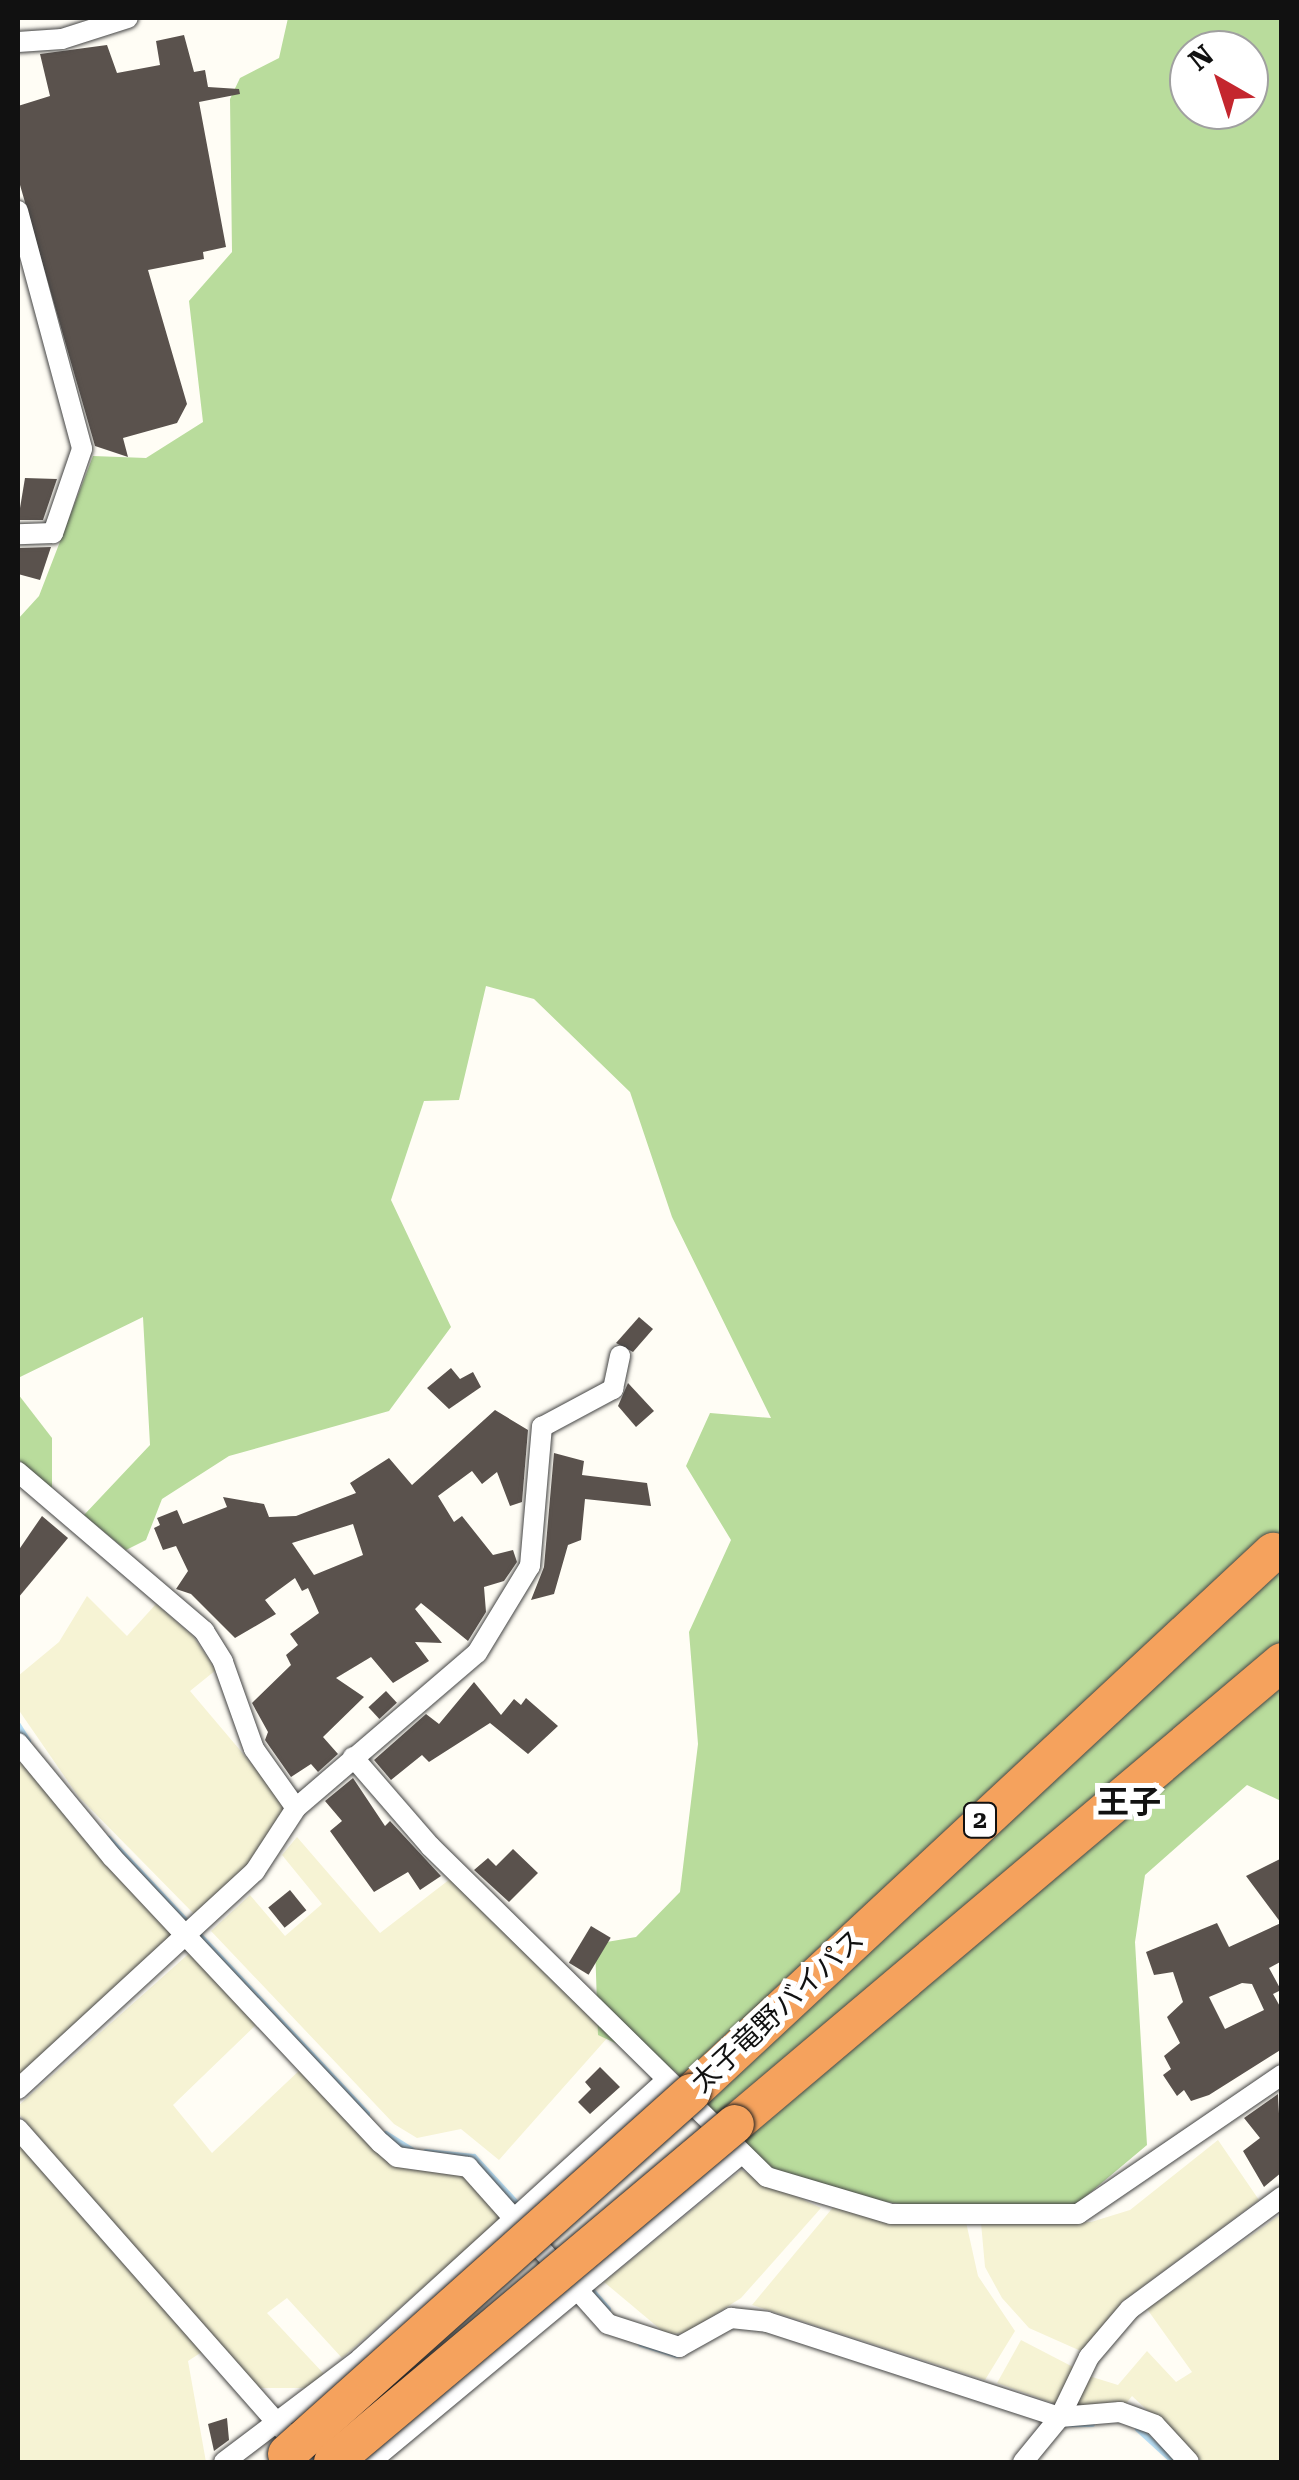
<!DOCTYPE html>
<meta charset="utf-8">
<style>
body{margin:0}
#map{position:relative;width:1299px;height:2480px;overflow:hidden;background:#fffdf5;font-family:"Roboto Serif","Noto Sans JP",serif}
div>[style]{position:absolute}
.farmland>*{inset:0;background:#f6f3d4}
.forest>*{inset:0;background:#b9dc9c}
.stream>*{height:6px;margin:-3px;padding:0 3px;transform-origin:3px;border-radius:3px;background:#b9e0f7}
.building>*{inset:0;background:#5a524d;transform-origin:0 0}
.roads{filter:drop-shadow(0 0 2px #444) drop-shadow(0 0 2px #444)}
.street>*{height:20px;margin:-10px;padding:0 10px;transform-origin:10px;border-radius:10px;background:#fff}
.highway>*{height:38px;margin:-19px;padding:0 19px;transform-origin:19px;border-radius:19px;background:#f5a25d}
.bridges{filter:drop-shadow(0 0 2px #222) drop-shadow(0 0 2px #222)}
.highway-bridge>*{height:38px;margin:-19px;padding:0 19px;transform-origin:19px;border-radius:19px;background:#f5a25d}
span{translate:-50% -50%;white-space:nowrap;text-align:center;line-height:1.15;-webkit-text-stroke:10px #fff;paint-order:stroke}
.shield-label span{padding:2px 8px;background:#fff;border:2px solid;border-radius:8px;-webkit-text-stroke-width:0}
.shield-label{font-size:25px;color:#111;font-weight:700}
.street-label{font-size:28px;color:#111}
.quarter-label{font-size:32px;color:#111;font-weight:700}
.frame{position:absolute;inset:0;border:20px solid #111;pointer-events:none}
.north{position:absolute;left:1169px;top:30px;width:100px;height:100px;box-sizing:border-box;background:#fff;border:2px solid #a0a0a0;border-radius:50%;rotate:321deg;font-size:28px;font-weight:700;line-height:40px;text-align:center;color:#111}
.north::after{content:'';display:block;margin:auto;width:35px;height:45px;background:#c4262e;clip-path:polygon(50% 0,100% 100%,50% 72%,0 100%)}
</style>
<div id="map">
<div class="farmland">
<i style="clip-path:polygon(87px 1596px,127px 1636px,156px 1604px,193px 1636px,216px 1670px,190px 1691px,288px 1807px,254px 1858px,195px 1915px,78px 1796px,18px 1709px,18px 1676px,59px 1642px)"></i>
<i style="clip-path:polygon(18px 1751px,178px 1934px,18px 2078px)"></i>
<i style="clip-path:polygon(297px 1837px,380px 1933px,454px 1876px,609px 2036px,499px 2160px,461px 2129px,417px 2138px,394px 2124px,211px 1931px,250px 1895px,285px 1936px,322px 1904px,282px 1855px)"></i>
<i style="clip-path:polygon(194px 1949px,260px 2021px,173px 2105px,212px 2153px,303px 2067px,389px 2161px,410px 2170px,457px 2169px,505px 2216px,342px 2358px,287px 2298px,267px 2313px,324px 2374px,314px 2388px,256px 2388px,18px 2113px,18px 2106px)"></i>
<i style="clip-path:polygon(18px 2137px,205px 2350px,188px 2361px,206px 2462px,18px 2462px)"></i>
<i style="clip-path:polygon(1218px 2140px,1259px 2200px,1123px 2301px,1083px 2352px,1029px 2328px,1002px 2298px,985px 2267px,981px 2223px,1091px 2222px,1130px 2210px)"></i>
<i style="clip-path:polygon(741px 2170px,821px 2208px,741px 2298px,686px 2333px,666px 2334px,604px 2282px)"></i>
<i style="clip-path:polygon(835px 2205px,966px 2222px,978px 2276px,1015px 2331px,985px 2380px,752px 2305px)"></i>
<i style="clip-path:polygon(1280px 2215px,1281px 2462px,1203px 2462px,1132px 2396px,1125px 2405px,1073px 2407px,1089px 2376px,1118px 2385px,1147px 2351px,1176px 2382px,1192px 2372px,1147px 2309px)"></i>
<i style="clip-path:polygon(1021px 2340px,1075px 2368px,1058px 2405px,997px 2383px)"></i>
</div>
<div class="forest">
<i style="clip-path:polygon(evenodd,288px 18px,1281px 18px,1281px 1801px,1247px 1785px,1145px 1875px,1135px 1942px,1147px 2145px,1073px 2207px,901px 2204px,820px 2192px,749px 2156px,675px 2071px,598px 2035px,595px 1944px,636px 1937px,680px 1892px,698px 1744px,689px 1632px,731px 1540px,686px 1466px,710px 1413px,771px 1418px,672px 1217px,630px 1092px,534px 999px,486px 986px,459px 1100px,424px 1101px,391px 1200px,451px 1327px,389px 1411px,229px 1456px,162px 1499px,146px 1540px,126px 1550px,84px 1515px,150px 1445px,143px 1317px,18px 1378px,18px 619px,39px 596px,93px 456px,146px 458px,203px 422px,189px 301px,232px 252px,230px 99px,240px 78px,279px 58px,288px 18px,1189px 50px,1249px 50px,1249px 110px,1189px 110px,1189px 50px)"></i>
<i style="clip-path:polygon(18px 1394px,52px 1438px,52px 1490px,18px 1459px)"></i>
</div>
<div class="stream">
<i style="left:18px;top:1725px;width:19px;rotate:58deg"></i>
<i style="left:109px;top:1839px;width:377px;rotate:46.8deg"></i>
<i style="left:386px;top:2134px;width:32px;rotate:32deg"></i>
<i style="left:426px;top:2152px;width:48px;rotate:5.9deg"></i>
<i style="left:474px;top:2157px;width:68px;rotate:47.4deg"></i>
<i style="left:587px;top:2285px;width:32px;rotate:49deg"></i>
<i style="left:641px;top:2344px;width:37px;rotate:17deg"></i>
<i style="left:1060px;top:2424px;width:32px"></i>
<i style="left:1138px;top:2429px;width:49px;rotate:42.5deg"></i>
</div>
<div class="building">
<i style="clip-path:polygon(184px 35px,194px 72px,205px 70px,208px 87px,239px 89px,240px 94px,199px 102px,226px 247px,203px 252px,204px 259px,148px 270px,187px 404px,177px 423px,123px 438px,128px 457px,95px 446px,18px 178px,18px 106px,50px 96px,40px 54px,107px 45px,117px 73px,160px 65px,156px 41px)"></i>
<i style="clip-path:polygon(25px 478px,57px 479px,43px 520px,18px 520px)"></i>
<i style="clip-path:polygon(51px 547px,40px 580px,18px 574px,18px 548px)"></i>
<i style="clip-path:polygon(639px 1317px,653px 1329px,633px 1352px,616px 1343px)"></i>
<i style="clip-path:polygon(451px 1368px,460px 1379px,473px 1372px,481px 1387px,449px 1409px,427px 1388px)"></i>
<i style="clip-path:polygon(628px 1383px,654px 1411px,636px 1427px,618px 1406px)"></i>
<i style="clip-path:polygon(evenodd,495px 1410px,528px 1430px,522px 1502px,510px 1506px,497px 1472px,482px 1484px,472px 1471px,438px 1496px,454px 1522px,462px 1516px,493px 1555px,513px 1550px,517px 1562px,504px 1581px,484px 1587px,486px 1612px,468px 1641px,421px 1603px,415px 1609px,442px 1643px,415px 1642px,429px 1661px,393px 1683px,371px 1657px,336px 1678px,364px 1697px,323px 1737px,338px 1754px,318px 1772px,311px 1764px,291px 1777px,265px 1740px,268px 1732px,252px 1703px,291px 1665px,286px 1655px,298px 1645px,290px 1634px,319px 1613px,308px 1588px,302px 1591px,295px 1578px,265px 1600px,276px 1614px,235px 1638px,191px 1594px,176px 1589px,188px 1571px,176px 1546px,163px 1550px,154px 1528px,160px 1525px,157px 1518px,177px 1510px,183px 1524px,227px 1507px,223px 1497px,264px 1504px,269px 1517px,296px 1516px,356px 1493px,350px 1483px,389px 1458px,412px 1485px,495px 1410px,353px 1524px,363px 1555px,314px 1575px,292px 1543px,353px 1524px)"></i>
<i style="clip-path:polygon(554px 1453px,584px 1461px,582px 1475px,647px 1483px,651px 1506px,585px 1499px,581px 1540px,568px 1545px,554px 1594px,531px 1600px,544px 1567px)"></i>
<i style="clip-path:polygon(42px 1516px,68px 1538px,18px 1598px,18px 1551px)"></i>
<i style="clip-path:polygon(474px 1682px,501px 1715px,514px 1699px,521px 1705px,526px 1698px,558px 1726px,528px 1754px,490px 1723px,429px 1762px,422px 1755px,391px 1780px,374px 1760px,426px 1714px,439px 1724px)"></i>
<i style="left:386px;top:1691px;width:16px;height:24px;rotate:47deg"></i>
<i style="clip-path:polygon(353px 1778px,385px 1826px,390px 1821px,441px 1876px,420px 1890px,408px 1872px,374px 1892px,330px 1831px,342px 1821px,325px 1801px)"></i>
<i style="clip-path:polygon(513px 1849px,538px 1873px,509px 1902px,474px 1870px,488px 1858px,496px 1866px)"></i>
<i style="clip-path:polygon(evenodd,1282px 1858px,1282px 1961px,1269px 1968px,1281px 1990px,1273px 1994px,1282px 2010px,1282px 2049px,1209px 2095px,1191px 2101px,1184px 2090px,1177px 2096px,1163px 2075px,1171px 2069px,1164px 2056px,1180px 2043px,1167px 2017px,1183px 2002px,1173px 1972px,1154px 1975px,1146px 1952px,1217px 1923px,1229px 1947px,1281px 1923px,1246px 1876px,1282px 1858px,1242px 1983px,1252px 1984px,1264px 2010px,1225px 2029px,1209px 1997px,1242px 1983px)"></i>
<i style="left:290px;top:1890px;width:26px;height:28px;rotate:51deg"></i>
<i style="left:591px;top:1926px;width:23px;height:43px;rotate:31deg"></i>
<i style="clip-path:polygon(600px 2067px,620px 2087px,590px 2114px,578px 2102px,591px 2089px,585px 2082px)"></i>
<i style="clip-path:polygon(1278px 2094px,1282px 2172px,1264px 2187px,1243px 2151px,1260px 2138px,1244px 2118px)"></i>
<i style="clip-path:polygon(227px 2418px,229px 2440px,214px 2451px,208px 2424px)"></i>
</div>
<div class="roads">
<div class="street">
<i style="left:18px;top:42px;width:44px;rotate:-3.9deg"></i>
<i style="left:62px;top:39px;width:69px;rotate:-17.7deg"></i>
<i style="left:18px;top:211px;width:246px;rotate:74.9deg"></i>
<i style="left:82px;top:449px;width:89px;rotate:109deg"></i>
<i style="left:53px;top:533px;width:35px;rotate:178deg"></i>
<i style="left:18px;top:1472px;width:245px;rotate:40.5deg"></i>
<i style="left:204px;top:1631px;width:36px;rotate:58deg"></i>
<i style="left:223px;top:1662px;width:92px;rotate:70.4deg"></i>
<i style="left:254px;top:1749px;width:72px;rotate:54.6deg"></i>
<i style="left:18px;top:1743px;width:148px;rotate:50.5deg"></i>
<i style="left:112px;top:1857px;width:393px;rotate:46.8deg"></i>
<i style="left:381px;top:2143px;width:21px;rotate:41deg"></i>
<i style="left:397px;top:2157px;width:72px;rotate:8deg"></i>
<i style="left:468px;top:2167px;width:210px;rotate:48.3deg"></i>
<i style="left:608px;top:2324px;width:75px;rotate:17.9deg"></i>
<i style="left:679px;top:2347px;width:60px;rotate:-29.1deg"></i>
<i style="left:731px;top:2318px;width:36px;rotate:6deg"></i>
<i style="left:767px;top:2322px;width:308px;rotate:18deg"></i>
<i style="left:1060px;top:2417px;width:60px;rotate:-4.8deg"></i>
<i style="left:1120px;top:2412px;width:37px;rotate:20deg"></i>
<i style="left:1155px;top:2425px;width:50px;rotate:47.4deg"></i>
<i style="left:353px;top:1757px;width:118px;rotate:49.1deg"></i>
<i style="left:430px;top:1846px;width:472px;rotate:44.5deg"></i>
<i style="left:767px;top:2177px;width:129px;rotate:16.6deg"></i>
<i style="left:891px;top:2214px;width:187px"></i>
<i style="left:1078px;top:2214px;width:247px;rotate:-34.3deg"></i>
<i style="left:18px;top:2089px;width:322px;rotate:-42.6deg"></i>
<i style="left:255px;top:1871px;width:75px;rotate:-56.9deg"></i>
<i style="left:296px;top:1808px;width:238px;rotate:-40.6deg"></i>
<i style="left:477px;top:1653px;width:102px;rotate:-58.7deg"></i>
<i style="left:530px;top:1566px;width:140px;rotate:-85.1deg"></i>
<i style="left:542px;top:1427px;width:81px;rotate:-28.2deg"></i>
<i style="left:613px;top:1389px;width:34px;rotate:-78deg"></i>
<i style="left:18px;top:2129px;width:444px;rotate:48.6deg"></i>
<i style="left:224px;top:2462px;width:171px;rotate:-37.1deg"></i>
<i style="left:360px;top:2359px;width:413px;rotate:-42.3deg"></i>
<i style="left:370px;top:2462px;width:481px;rotate:-39.7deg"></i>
<i style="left:1023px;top:2462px;width:58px;rotate:-50.6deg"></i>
<i style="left:1060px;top:2417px;width:67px;rotate:-64.2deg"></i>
<i style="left:1089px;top:2357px;width:63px;rotate:-49.5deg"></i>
<i style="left:1130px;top:2309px;width:189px;rotate:-36.4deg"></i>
</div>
<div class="highway">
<i style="left:691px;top:2093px;width:795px;rotate:-42.91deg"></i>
<i style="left:735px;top:2124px;width:716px;rotate:-40.18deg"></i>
</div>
</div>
<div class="bridges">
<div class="highway-bridge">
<i style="left:287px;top:2454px;width:542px;rotate:-41.78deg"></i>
<i style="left:333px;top:2462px;width:525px;rotate:-40.06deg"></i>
</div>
</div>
<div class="shield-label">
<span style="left:980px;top:1820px">2</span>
</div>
<div class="street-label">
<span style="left:778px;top:2011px;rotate:-43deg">太子竜野バイパス</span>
</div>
<div class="quarter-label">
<span style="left:1129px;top:1802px">王子</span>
</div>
<div class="frame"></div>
<div class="north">N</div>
</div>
